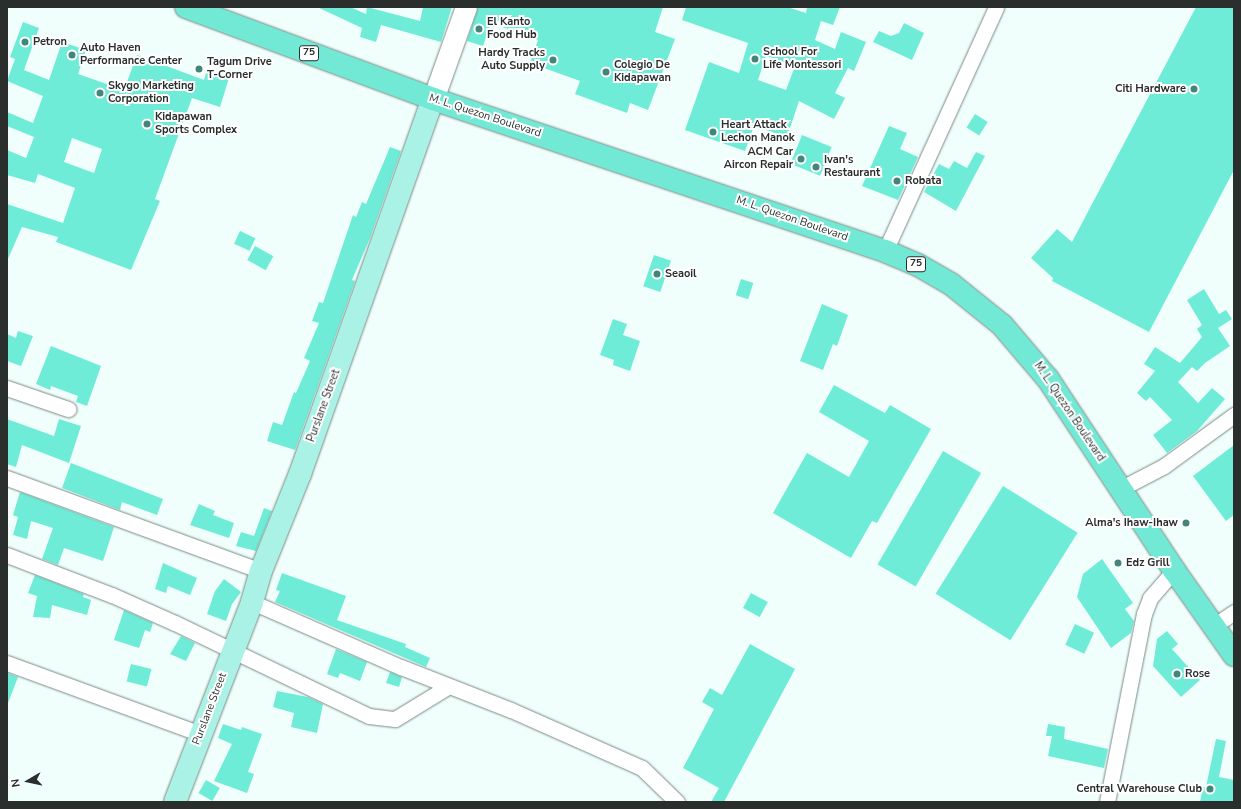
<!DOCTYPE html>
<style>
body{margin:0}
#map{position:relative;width:1241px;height:809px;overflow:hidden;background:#f0fffb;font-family:"Nunito Sans",sans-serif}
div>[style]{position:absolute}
.building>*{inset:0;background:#6fecd7;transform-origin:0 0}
.roads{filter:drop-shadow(0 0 1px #7c8986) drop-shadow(0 0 1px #7c8986)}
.street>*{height:15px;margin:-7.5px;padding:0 7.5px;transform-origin:7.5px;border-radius:7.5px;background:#fff}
.secondary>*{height:21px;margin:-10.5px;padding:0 10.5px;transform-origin:10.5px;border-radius:10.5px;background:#fff}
.primary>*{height:22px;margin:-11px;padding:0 11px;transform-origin:11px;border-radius:11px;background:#aaf2e6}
.highway>*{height:22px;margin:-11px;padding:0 11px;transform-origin:11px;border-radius:11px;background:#71e9d5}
.dots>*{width:11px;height:11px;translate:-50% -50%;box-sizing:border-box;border:2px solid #fff;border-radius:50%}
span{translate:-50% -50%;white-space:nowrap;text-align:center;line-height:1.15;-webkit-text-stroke:4px #fff;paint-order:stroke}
.shield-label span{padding:1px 3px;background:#fff;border:1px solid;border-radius:3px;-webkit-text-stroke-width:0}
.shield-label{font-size:10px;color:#2a2f2e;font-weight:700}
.poi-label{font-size:11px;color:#2a2f2e;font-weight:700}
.left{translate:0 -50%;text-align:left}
.right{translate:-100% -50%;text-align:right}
.street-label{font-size:11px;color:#2a2f2e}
.frame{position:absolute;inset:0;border:8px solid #2a2f2e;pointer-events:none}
.north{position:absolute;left:8px;top:761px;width:40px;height:40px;-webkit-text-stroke:3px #fff;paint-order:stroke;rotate:261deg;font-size:11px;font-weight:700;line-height:16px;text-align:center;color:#2a2f2e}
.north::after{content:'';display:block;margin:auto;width:14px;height:18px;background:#2a2f2e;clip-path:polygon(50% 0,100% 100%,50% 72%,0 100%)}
</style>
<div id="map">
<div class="building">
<i style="clip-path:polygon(317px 7px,350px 7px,366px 14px,367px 7px,420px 21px,423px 7px,452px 7px,441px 42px,381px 25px,376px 42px,360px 37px,362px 28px)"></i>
<i style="clip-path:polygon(478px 7px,663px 7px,655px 32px,675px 39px,648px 110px,630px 103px,627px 113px,575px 94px,580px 81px,530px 63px,538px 40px,491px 23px,483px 46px,467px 41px)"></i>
<i style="clip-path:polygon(evenodd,686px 7px,787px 7px,806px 13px,807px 7px,840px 7px,833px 25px,821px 21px,815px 40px,835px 49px,841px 32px,866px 42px,854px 71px,848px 68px,835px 93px,845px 98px,834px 119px,799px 101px,787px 137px,754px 126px,745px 151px,685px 130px,709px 62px,739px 73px,748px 43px,682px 20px,686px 7px,766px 56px,795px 66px,786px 90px,758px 80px,766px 56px)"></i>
<i style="clip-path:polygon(1196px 7px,1234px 7px,1234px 170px,1149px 332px,1052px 281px,1053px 278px,1031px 258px,1057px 229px,1072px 242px)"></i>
<i style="clip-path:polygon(evenodd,23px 22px,39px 28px,24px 70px,49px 80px,62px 42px,86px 50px,78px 74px,124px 90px,137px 55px,204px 80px,207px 70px,229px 78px,220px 107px,192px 98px,155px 199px,160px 201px,131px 270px,56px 242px,58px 237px,22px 227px,7px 261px,7px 204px,63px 223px,75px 188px,38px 174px,35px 183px,7px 175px,7px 150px,26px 158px,34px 137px,7px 126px,7px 112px,33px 123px,43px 96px,7px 81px,15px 59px,10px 57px,23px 22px,72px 138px,102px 149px,94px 173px,64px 162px,72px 138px)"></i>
<i style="clip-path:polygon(904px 23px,924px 33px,912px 60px,873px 42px,879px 31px,891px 36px,899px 33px)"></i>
<i style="left:975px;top:114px;width:15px;height:16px;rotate:32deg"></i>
<i style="clip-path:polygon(889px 126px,907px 133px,900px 149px,918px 157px,898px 200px,862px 186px)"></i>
<i style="left:802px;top:135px;width:32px;height:31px;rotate:22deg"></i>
<i style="clip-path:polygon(390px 147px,401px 151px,370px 238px,352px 280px,355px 281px,295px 450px,267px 441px,273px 422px,282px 425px,294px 392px,296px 393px,310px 361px,304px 358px,319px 323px,312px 321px,319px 302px,323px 303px,353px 215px,356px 217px,362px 202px,366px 204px)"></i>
<i style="clip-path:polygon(976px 152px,985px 156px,956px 211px,924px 192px,939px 164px,949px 169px,954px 161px,967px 168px)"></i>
<i style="left:240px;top:231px;width:17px;height:14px;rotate:25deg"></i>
<i style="left:255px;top:246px;width:21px;height:16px;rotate:29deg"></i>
<i style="left:654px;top:255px;width:18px;height:33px;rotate:19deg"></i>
<i style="left:741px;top:279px;width:13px;height:17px;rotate:18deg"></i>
<i style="clip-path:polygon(1204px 289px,1219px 314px,1226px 310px,1232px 319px,1218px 328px,1230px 346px,1205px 363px,1197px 371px,1192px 367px,1178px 382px,1198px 403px,1212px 388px,1225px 399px,1197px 431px,1167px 453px,1153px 435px,1172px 420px,1150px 397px,1146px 401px,1137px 393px,1155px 371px,1144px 364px,1155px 347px,1180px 363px,1202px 337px,1197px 329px,1202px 325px,1187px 300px)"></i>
<i style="clip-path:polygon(822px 304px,848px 315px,837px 346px,833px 344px,823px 370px,800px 361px)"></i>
<i style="clip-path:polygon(613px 319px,627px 324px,623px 335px,640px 341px,630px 371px,613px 365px,614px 360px,600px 355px)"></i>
<i style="clip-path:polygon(18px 331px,33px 336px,21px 366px,7px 361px,7px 334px,16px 338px)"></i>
<i style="clip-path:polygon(51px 346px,101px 366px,87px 406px,76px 402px,78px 396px,51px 386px,50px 390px,36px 384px)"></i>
<i style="clip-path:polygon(834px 385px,885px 413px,890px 405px,931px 429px,877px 523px,872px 521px,851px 558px,773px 513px,807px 453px,849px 477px,869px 441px,819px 412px)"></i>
<i style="clip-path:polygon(7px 419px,54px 436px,59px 419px,81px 426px,69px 463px,22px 445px,16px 467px,7px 464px)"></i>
<i style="clip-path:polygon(1234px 445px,1234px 515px,1226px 521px,1193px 476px)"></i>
<i style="left:943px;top:451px;width:44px;height:131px;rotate:30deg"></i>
<i style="clip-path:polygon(71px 463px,163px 499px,157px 515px,122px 502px,120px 510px,62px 488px)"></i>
<i style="left:1003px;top:486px;width:88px;height:127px;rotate:32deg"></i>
<i style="clip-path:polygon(20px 492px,114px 527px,103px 561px,64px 548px,58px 565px,42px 559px,53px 528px,31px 521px,27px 539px,13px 535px,18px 517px,13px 515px)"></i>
<i style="clip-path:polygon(199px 504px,215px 511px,213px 515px,234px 523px,229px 538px,190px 525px)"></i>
<i style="clip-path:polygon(264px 508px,272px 511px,256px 551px,236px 546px,241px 532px,254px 536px)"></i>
<i style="clip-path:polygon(1102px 559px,1133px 603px,1125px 609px,1134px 621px,1131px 633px,1111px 648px,1077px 597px,1083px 574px)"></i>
<i style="clip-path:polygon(163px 563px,197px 578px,190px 595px,168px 586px,166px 593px,155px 589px)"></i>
<i style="clip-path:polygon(282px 573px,346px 596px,337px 620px,406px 644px,405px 647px,430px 658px,426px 667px,275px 602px,280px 591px,276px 590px)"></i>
<i style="clip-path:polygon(35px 575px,84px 594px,83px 597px,91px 600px,87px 615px,52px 605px,50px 618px,33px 617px,37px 596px,28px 593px)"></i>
<i style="clip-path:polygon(224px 579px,241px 592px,232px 604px,226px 621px,207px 614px,215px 591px)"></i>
<i style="left:751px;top:593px;width:19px;height:17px;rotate:28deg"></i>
<i style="clip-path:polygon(124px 610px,153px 623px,150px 632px,145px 630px,139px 648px,114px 640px)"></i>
<i style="left:1075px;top:624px;width:21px;height:23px;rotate:25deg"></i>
<i style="clip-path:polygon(1167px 631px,1178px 644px,1172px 649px,1200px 680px,1181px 697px,1153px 666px,1157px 639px)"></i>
<i style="clip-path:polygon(181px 636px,195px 643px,186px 661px,170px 654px)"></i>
<i style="clip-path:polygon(750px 644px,795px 669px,724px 802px,711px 802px,719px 788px,683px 768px,714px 709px,702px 702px,710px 688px,722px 695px)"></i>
<i style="clip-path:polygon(336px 649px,367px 662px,360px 681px,340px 673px,338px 678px,327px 674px)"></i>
<i style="left:131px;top:664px;width:21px;height:18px;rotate:14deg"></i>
<i style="clip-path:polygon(390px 672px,402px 677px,399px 687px,386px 683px)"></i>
<i style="clip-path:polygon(7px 673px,18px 677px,8px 703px,7px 703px)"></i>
<i style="clip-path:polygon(277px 691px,308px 697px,323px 704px,317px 733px,291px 727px,294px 713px,273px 707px)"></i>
<i style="clip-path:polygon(223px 724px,241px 730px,242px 727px,262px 734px,248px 772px,254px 774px,247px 793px,214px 781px,232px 744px,218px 738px)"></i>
<i style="clip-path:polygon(1048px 724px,1065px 727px,1064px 739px,1108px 749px,1104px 768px,1048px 756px,1052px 736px,1046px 736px)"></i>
<i style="clip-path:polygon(1216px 739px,1226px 741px,1219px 777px,1234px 780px,1234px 802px,1200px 802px,1203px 787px,1206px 787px)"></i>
<i style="left:206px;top:780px;width:16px;height:15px;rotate:30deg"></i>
</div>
<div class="roads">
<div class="street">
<i style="left:885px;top:251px;width:268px;rotate:-65.5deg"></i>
<i style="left:7px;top:388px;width:65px;rotate:19deg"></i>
<i style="left:7px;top:478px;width:270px;rotate:20.1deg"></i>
<i style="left:1120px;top:489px;width:50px;rotate:-27.6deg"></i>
<i style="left:1164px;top:466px;width:87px;rotate:-36.1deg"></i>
<i style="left:7px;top:555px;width:112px;rotate:20.9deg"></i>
<i style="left:112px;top:595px;width:69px;rotate:24deg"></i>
<i style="left:175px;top:623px;width:215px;rotate:25.6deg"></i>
<i style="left:369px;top:716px;width:26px;rotate:7deg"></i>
<i style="left:395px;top:719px;width:63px;rotate:-31.4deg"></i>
<i style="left:252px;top:602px;width:163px;rotate:23.6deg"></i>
<i style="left:401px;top:667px;width:118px;rotate:21.4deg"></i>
<i style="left:511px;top:710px;width:143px;rotate:23.9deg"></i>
<i style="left:642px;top:768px;width:49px;rotate:44.2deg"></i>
<i style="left:1212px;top:627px;width:27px;rotate:-34deg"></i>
<i style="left:7px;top:663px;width:207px;rotate:20.1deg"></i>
<i style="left:1107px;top:802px;width:192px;rotate:-78.9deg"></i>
<i style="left:1144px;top:614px;width:17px;rotate:-69deg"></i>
<i style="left:1150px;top:598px;width:37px;rotate:-49deg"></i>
</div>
<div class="secondary">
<i style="left:433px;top:99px;width:98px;rotate:-70.3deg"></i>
</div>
<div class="primary">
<i style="left:175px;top:802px;width:214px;rotate:-68.9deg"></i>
<i style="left:252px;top:602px;width:32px;rotate:-74deg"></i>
<i style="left:261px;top:571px;width:105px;rotate:-68.1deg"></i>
<i style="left:300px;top:474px;width:398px;rotate:-70.5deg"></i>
</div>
<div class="highway">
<i style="left:186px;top:7px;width:264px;rotate:20.4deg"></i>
<i style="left:433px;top:99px;width:477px;rotate:18.6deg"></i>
<i style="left:885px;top:251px;width:36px;rotate:23deg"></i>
<i style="left:918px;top:265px;width:38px;rotate:30deg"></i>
<i style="left:951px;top:284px;width:65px;rotate:38.8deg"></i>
<i style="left:1002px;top:325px;width:71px;rotate:49.6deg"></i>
<i style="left:1048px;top:379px;width:229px;rotate:56.6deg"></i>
<i style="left:1174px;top:570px;width:104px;rotate:54.8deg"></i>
</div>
</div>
<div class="dots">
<i style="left:479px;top:29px;background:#42867a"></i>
<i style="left:25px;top:42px;background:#42867a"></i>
<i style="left:72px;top:55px;background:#42867a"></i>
<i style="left:755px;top:59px;background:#42867a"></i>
<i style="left:553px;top:60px;background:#42867a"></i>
<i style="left:199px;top:69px;background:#42867a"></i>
<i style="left:606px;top:72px;background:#42867a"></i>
<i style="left:1194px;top:89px;background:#42867a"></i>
<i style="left:100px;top:93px;background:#42867a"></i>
<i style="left:147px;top:124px;background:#42867a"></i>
<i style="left:713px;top:132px;background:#42867a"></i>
<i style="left:801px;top:159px;background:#42867a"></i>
<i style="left:816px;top:167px;background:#42867a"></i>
<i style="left:897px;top:181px;background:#42867a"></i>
<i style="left:657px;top:274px;background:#42867a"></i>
<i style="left:1186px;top:523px;background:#42867a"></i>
<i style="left:1118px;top:563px;background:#42867a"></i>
<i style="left:1177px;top:674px;background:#42867a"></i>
<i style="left:1210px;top:789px;background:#42867a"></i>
</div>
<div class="shield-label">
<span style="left:309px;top:53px">75</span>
<span style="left:916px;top:264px">75</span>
</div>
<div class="poi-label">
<span class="left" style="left:487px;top:29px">El Kanto<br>Food Hub</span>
<span class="left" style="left:33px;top:42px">Petron</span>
<span class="left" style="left:80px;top:55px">Auto Haven<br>Performance Center</span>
<span class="left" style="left:763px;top:59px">School For<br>Life Montessori</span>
<span class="right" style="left:545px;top:60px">Hardy Tracks<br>Auto Supply</span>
<span class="left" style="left:207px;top:69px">Tagum Drive<br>T-Corner</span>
<span class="left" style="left:614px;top:72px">Colegio De<br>Kidapawan</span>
<span class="left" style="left:108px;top:93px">Skygo Marketing<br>Corporation</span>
<span class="right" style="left:1186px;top:89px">Citi Hardware</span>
<span class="left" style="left:155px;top:124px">Kidapawan<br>Sports Complex</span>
<span class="left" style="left:721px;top:132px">Heart Attack<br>Lechon Manok</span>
<span class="right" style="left:793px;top:159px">ACM Car<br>Aircon Repair</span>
<span class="left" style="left:824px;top:167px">Ivan's<br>Restaurant</span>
<span class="left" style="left:905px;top:181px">Robata</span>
<span class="left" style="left:665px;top:274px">Seaoil</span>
<span class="right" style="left:1178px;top:523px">Alma's Ihaw-Ihaw</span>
<span class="left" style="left:1126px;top:563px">Edz Grill</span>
<span class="left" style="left:1185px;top:674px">Rose</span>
<span class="right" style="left:1202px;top:789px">Central Warehouse Club</span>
</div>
<div class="street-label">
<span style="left:485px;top:116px;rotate:18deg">M. L. Quezon Boulevard</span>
<span style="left:792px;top:219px;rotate:19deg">M. L. Quezon Boulevard</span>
<span style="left:324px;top:406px;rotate:-70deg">Purslane Street</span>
<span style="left:1069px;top:412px;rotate:56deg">M. L. Quezon Boulevard</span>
<span style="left:210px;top:709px;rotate:-69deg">Purslane Street</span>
</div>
<div class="frame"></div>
<div class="north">N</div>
</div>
